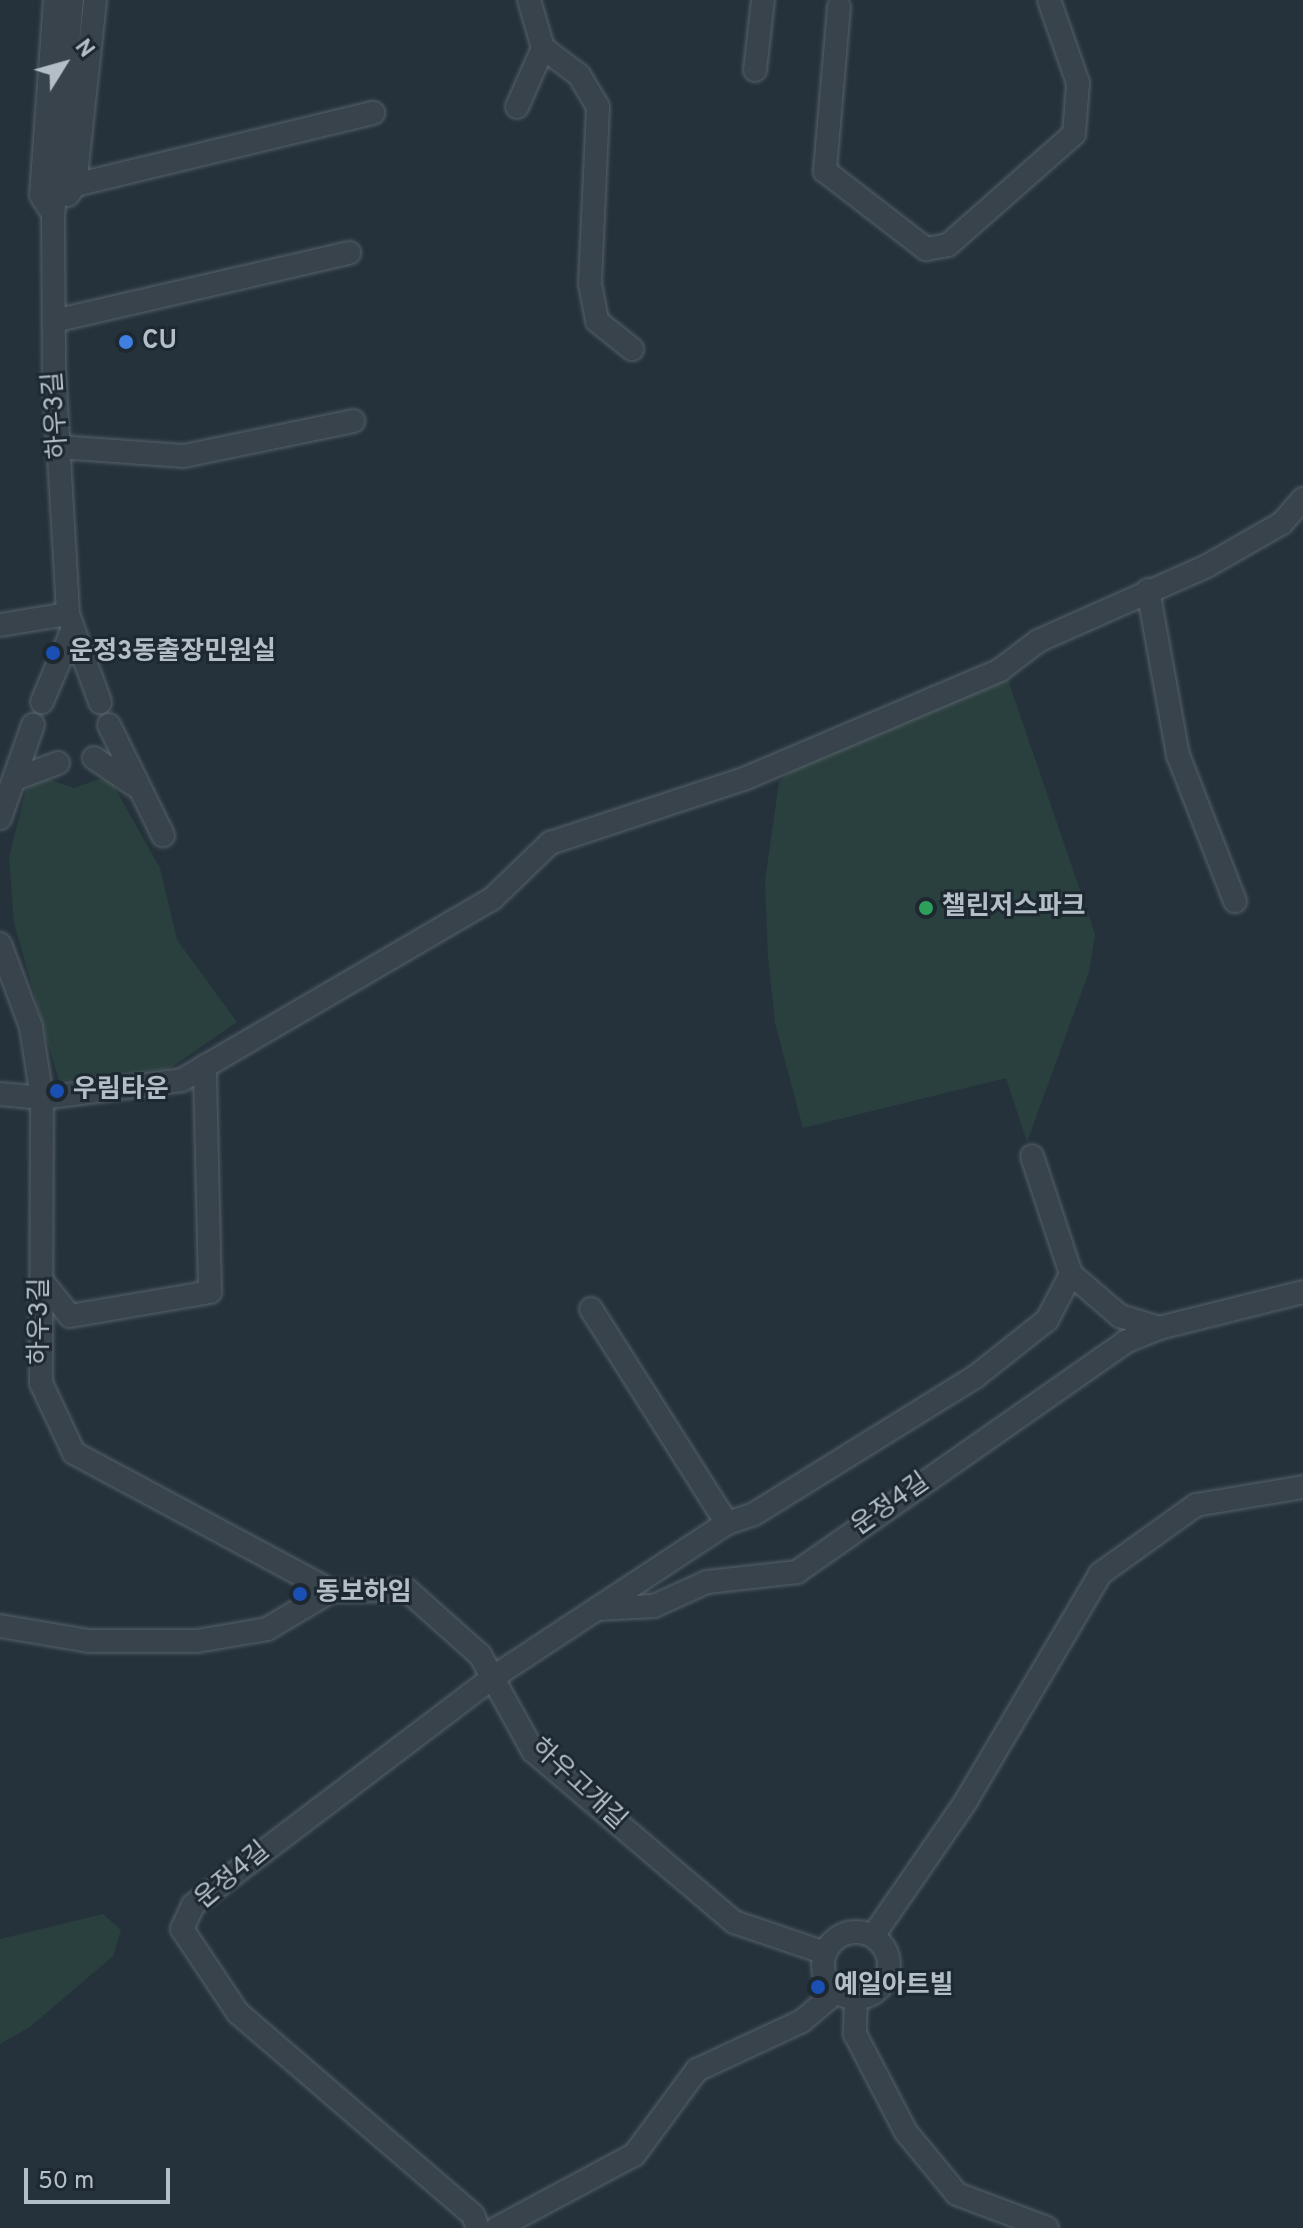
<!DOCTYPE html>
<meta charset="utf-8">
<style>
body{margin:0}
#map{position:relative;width:1303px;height:2228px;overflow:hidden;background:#25323b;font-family:Overpass,"Noto Sans KR",sans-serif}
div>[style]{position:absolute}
.green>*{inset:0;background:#2a403e}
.roads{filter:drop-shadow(0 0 2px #57616a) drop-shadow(0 0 2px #57616a)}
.minor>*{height:22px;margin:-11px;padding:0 11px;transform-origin:11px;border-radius:11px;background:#38434c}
.minor>.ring{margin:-11px;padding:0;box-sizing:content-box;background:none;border:22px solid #38434c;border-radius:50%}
.dots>*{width:22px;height:22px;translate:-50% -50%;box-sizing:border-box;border:4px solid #1e2831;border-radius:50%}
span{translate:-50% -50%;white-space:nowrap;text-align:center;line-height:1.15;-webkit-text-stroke:6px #1e2831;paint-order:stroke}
.poi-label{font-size:26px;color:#b4bec7;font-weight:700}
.left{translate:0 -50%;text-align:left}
.street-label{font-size:26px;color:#b4bec7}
.north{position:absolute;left:24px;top:24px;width:80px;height:80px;-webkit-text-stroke:6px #1e2831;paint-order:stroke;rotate:53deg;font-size:22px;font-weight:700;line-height:32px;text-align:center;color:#b4bec7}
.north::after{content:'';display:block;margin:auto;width:28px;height:36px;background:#b4bec7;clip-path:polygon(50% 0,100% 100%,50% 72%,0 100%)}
.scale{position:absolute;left:24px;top:2168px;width:146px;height:36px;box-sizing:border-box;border:4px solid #b4bec7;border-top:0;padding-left:10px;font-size:24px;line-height:28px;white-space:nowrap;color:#b4bec7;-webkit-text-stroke:6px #1e2831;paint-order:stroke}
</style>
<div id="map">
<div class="green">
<i style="clip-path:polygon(1007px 677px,1095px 934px,1089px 972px,1027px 1142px,1006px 1078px,803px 1128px,775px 1023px,768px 956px,765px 881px,779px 782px,809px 757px)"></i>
<i style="clip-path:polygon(108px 776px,160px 868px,177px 940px,237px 1022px,169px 1069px,59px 1081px,14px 923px,9px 857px,26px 790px,43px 777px,74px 788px)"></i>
<i style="clip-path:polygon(103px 1914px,121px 1930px,113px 1956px,30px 2027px,0 2044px,0 1939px)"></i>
</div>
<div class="roads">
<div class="minor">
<i style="left:72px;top:0;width:217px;rotate:95deg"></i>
<i style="left:53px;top:216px;width:153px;rotate:89.6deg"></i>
<i style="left:54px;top:369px;width:245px;rotate:86.7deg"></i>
<i style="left:68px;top:614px;width:94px;rotate:70deg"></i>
<i style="left:529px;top:0;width:50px;rotate:73.7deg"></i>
<i style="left:839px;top:7px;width:165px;rotate:94.9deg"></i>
<i style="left:825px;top:171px;width:128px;rotate:37.7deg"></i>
<i style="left:926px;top:249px;width:22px;rotate:-10deg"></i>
<i style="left:948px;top:245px;width:168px;rotate:-41.4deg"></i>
<i style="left:1074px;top:134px;width:51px;rotate:-85.5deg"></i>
<i style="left:1078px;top:83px;width:88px;rotate:-109.3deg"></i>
<i style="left:755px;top:70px;width:70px;rotate:-83.5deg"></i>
<i style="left:517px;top:107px;width:64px;rotate:-66.2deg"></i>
<i style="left:543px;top:48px;width:45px;rotate:36.9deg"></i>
<i style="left:579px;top:75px;width:37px;rotate:59deg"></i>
<i style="left:598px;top:107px;width:177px;rotate:92.6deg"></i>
<i style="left:590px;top:284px;width:38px;rotate:79deg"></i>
<i style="left:597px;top:321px;width:45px;rotate:38.7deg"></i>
<i style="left:75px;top:185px;width:307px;rotate:-13.6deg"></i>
<i style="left:68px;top:195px;width:12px;rotate:-55deg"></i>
<i style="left:75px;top:185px;width:186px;rotate:-83.8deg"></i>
<i style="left:49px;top:208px;width:15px;rotate:-122deg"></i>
<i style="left:41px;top:195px;width:196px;rotate:-85.9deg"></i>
<i style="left:54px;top:321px;width:303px;rotate:-13deg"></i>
<i style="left:59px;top:447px;width:125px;rotate:4.1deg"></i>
<i style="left:184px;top:456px;width:173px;rotate:-11.7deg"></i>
<i style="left:1148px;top:590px;width:168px;rotate:79.7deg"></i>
<i style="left:1178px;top:755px;width:157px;rotate:68.7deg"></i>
<i style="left:0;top:625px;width:69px;rotate:-9.2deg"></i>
<i style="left:42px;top:702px;width:77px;rotate:-67.1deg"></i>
<i style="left:109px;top:725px;width:123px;rotate:63.9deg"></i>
<i style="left:94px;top:758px;width:48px;rotate:34deg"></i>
<i style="left:15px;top:779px;width:46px;rotate:-20.4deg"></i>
<i style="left:0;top:818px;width:99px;rotate:-70.5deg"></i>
<i style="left:0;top:944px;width:89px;rotate:69.5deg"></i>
<i style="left:31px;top:1027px;width:72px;rotate:81.2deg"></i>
<i style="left:42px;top:1098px;width:285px;rotate:90.2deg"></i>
<i style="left:41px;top:1383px;width:77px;rotate:64.8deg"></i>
<i style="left:74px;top:1453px;width:292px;rotate:28.2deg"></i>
<i style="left:0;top:1094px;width:42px;rotate:5.4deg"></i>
<i style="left:42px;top:1098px;width:141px;rotate:-7.3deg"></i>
<i style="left:182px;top:1080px;width:359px;rotate:-30.3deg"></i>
<i style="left:492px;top:899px;width:81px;rotate:-44deg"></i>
<i style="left:550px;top:843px;width:206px;rotate:-18.3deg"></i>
<i style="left:746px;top:778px;width:276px;rotate:-23deg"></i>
<i style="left:1000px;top:670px;width:48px;rotate:-37.3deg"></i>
<i style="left:1038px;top:641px;width:185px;rotate:-23.9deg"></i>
<i style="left:1207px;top:566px;width:86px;rotate:-29.8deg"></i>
<i style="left:1282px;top:523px;width:32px;rotate:-49deg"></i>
<i style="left:1071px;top:1274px;width:65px;rotate:40.6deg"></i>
<i style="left:1120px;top:1316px;width:41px;rotate:17.1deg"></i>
<i style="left:1159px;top:1328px;width:148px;rotate:-14deg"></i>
<i style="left:41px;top:1280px;width:46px;rotate:51.1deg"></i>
<i style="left:70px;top:1316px;width:142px;rotate:-9.7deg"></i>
<i style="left:210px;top:1292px;width:226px;rotate:-91.3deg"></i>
<i style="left:591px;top:1309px;width:254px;rotate:57.6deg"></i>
<i style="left:597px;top:1609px;width:57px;rotate:-3deg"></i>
<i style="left:654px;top:1606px;width:58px;rotate:-24.4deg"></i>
<i style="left:707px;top:1582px;width:91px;rotate:-6.3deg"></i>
<i style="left:797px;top:1572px;width:401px;rotate:-35deg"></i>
<i style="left:1125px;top:1342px;width:37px;rotate:-22deg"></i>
<i style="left:0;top:1626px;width:90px;rotate:9.6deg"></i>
<i style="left:89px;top:1641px;width:108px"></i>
<i style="left:197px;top:1641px;width:71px;rotate:-9.7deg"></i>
<i style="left:267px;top:1629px;width:74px;rotate:-30.7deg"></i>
<i style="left:331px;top:1591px;width:76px;rotate:-0.8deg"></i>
<i style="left:407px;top:1590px;width:98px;rotate:41.7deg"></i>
<i style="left:480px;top:1655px;width:110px;rotate:61.1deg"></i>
<i style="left:533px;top:1751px;width:264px;rotate:40.4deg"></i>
<i style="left:734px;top:1922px;width:96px;rotate:18.8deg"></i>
<i class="ring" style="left:823px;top:1932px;width:44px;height:44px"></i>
<i style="left:873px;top:1936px;width:164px;rotate:-55.4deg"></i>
<i style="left:966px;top:1801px;width:264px;rotate:-59.4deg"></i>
<i style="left:1100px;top:1574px;width:118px;rotate:-35.7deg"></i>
<i style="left:1196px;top:1505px;width:109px;rotate:-9.5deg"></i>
<i style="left:856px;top:1999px;width:35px;rotate:92deg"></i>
<i style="left:855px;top:2034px;width:110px;rotate:62.5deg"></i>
<i style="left:906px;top:2132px;width:80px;rotate:50.6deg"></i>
<i style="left:957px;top:2194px;width:96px;rotate:20.7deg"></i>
<i style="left:478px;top:2228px;width:14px;rotate:-111deg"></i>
<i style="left:473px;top:2215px;width:310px;rotate:-139.3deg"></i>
<i style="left:238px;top:2013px;width:101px;rotate:-123.7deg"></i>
<i style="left:182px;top:1929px;width:26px;rotate:-65deg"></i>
<i style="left:193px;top:1905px;width:375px;rotate:-37.2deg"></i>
<i style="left:492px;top:1678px;width:282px;rotate:-33.4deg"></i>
<i style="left:727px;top:1523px;width:28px;rotate:-18deg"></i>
<i style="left:754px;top:1514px;width:260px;rotate:-31.8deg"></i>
<i style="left:975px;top:1377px;width:92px;rotate:-38.4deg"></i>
<i style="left:1047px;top:1320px;width:52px;rotate:-62.4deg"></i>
<i style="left:1071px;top:1274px;width:124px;rotate:-108.3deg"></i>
<i style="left:497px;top:2228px;width:155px;rotate:-28.1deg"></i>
<i style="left:634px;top:2155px;width:106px;rotate:-53.5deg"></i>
<i style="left:697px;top:2070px;width:116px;rotate:-25deg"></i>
<i style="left:802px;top:2021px;width:45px;rotate:-40.5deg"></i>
</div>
</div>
<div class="dots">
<i style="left:126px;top:342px;background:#3f7fe0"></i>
<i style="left:53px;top:653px;background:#1a4fb4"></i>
<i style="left:926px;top:908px;background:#2e9e5b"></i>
<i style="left:57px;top:1091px;background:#1a4fb4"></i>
<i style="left:300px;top:1594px;background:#1a4fb4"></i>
<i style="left:818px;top:1987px;background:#1a4fb4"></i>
</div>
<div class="poi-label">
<span class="left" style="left:142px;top:342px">CU</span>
<span class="left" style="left:69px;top:653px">운정3동출장민원실</span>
<span class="left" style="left:942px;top:908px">챌린저스파크</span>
<span class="left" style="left:73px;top:1091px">우림타운</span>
<span class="left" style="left:316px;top:1594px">동보하임</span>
<span class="left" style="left:834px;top:1987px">예일아트빌</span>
</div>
<div class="street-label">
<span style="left:57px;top:415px;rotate:-94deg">하우3길</span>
<span style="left:41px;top:1321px;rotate:-90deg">하우3길</span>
<span style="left:891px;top:1505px;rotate:-35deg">운정4길</span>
<span style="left:578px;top:1785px;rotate:43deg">하우고개길</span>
<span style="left:233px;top:1876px;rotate:-40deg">운정4길</span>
</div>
<div class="north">N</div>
<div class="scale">50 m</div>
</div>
